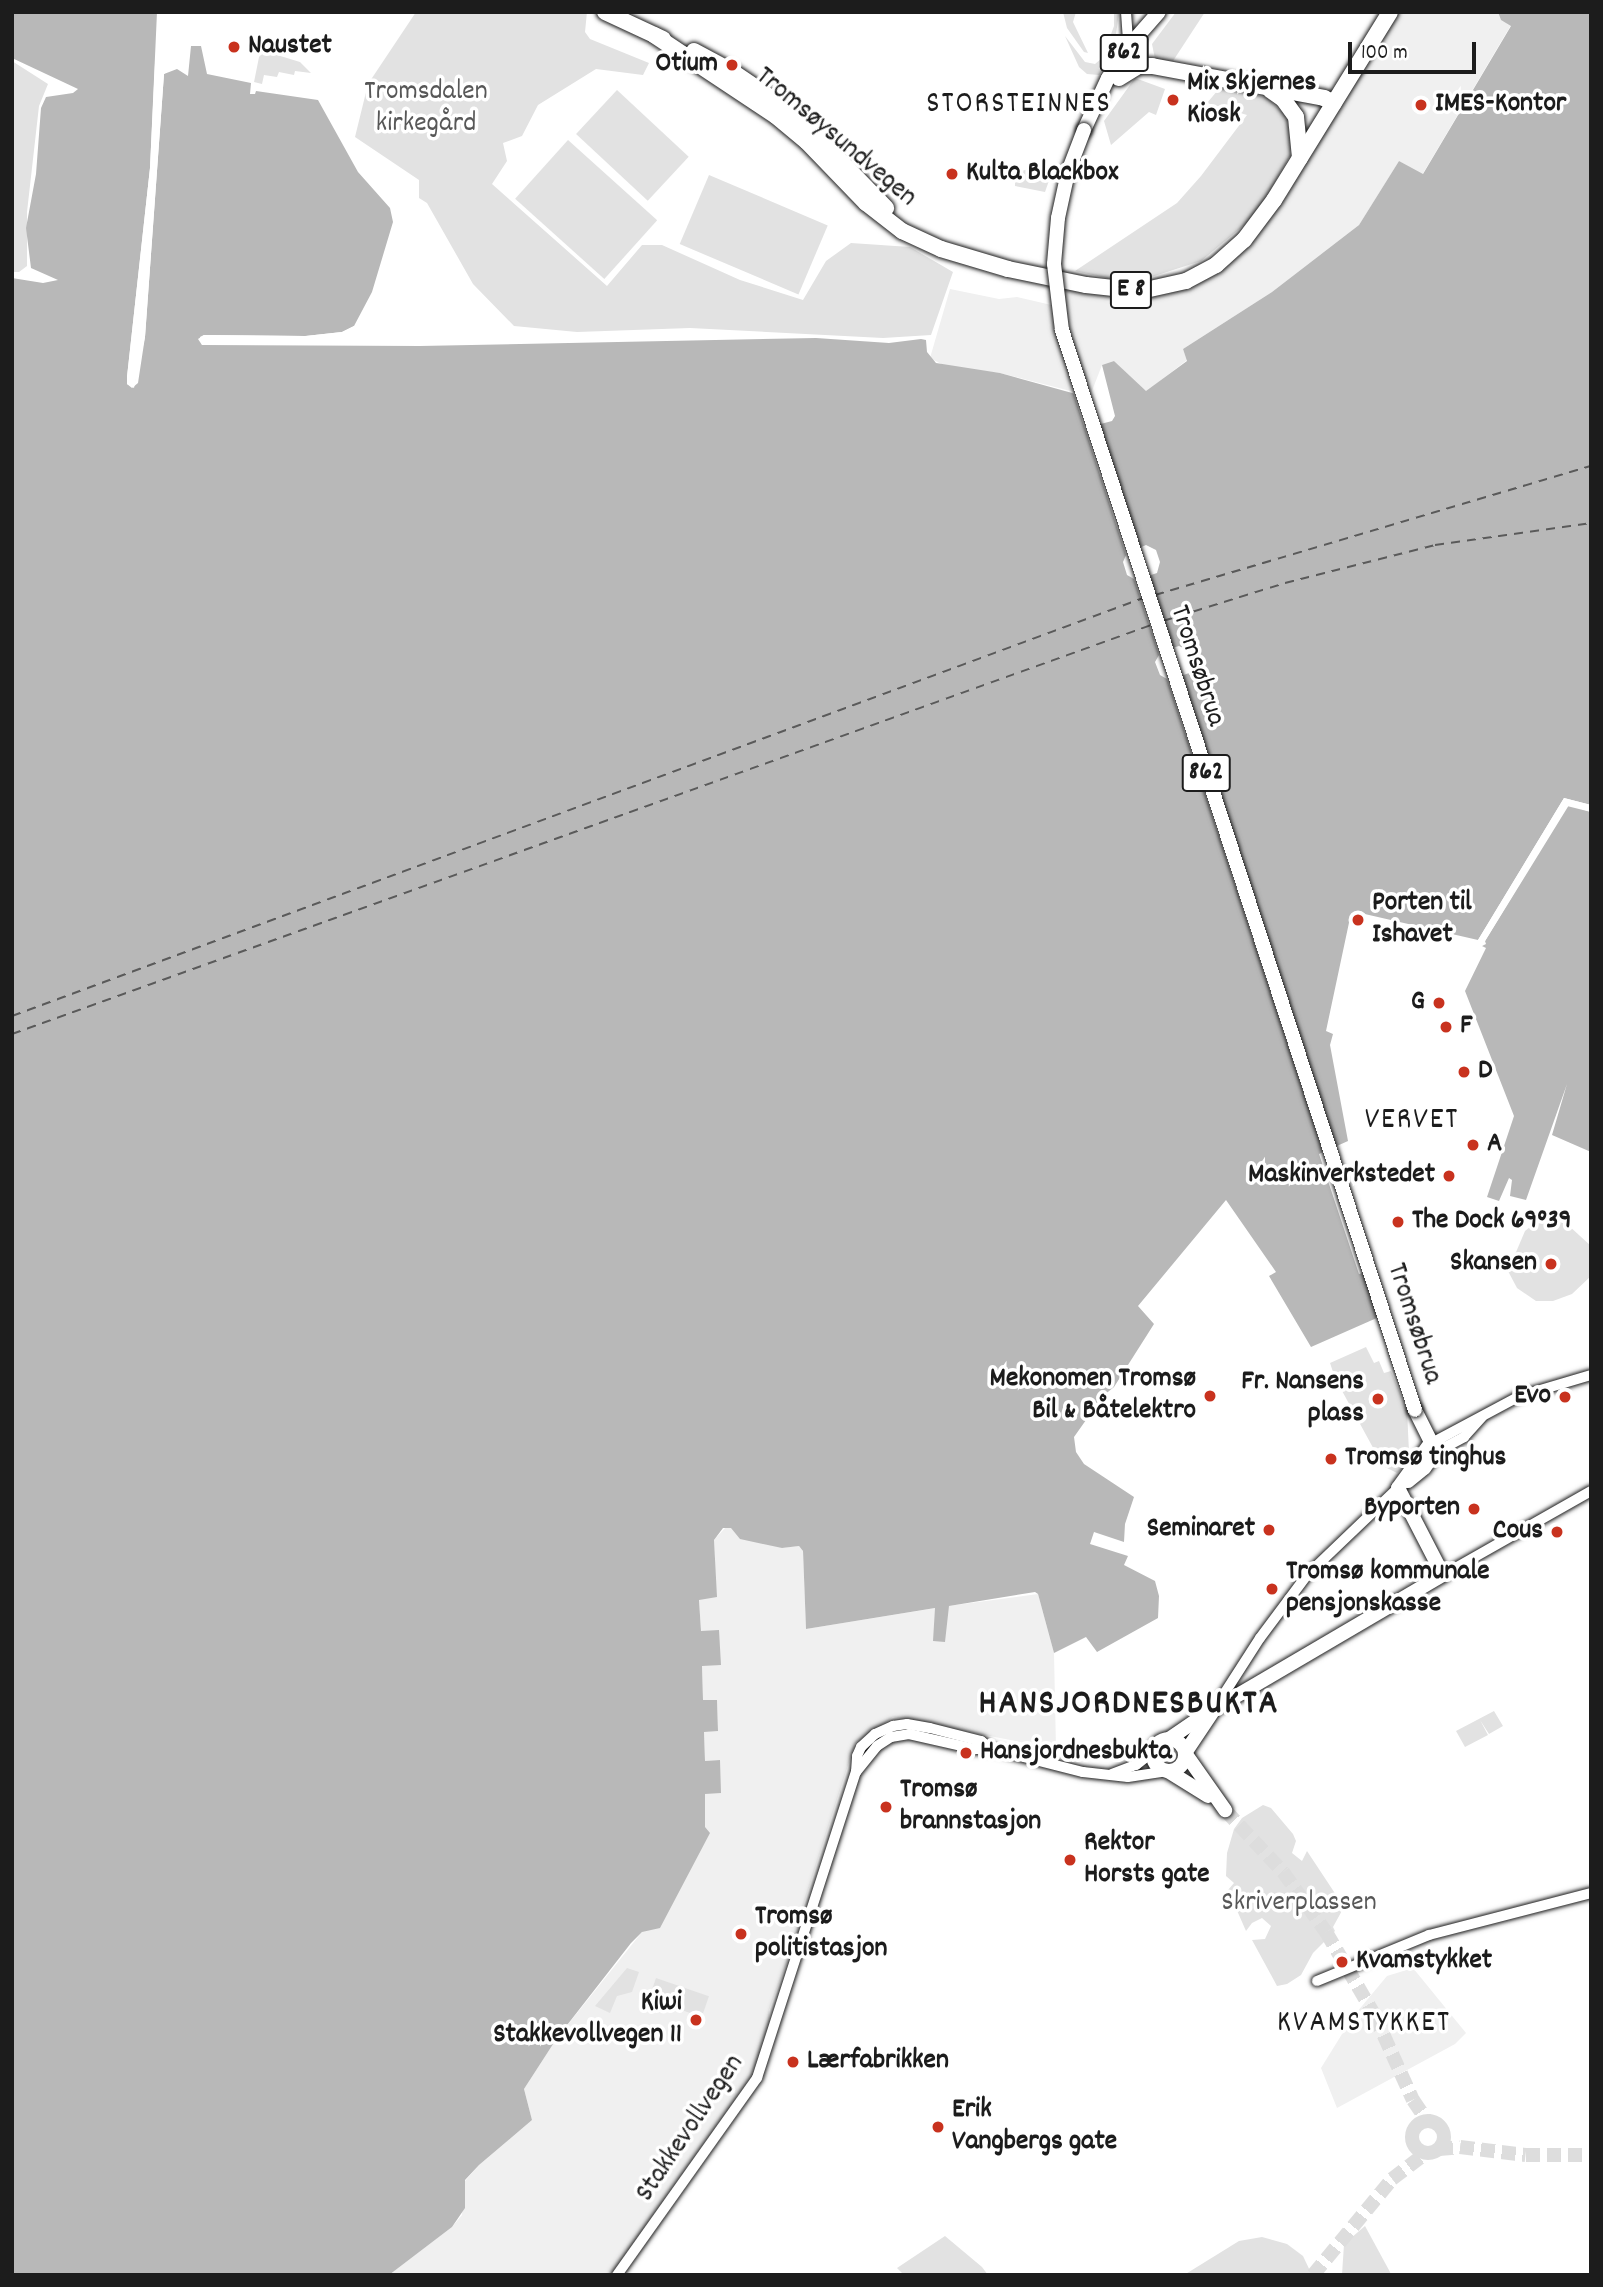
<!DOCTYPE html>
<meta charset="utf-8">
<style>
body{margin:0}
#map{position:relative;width:1603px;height:2287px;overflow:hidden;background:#fff;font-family:Dekko,sans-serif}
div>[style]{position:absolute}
.built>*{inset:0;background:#f0f0f0}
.green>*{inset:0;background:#e2e2e2;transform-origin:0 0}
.water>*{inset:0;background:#b8b8b8}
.pier>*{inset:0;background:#fff}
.ferry>*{height:2px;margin-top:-1px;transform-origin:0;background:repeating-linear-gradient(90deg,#5a5a5a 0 9px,transparent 0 16px)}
.major-tunnel>*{height:14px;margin-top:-7px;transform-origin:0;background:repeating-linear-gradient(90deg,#ddd 0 14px,transparent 0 21px)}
.major-tunnel>.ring{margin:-7px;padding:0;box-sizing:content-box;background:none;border:14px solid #ddd;border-radius:50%}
.roads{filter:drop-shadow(0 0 2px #1c1c1c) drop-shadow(0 0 2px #1c1c1c)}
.minor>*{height:10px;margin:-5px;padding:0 5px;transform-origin:5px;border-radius:5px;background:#fff}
.major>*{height:14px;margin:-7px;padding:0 7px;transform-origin:7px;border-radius:7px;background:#fff}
.major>.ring{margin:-7px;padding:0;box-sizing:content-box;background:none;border:14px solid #fff;border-radius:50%}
.highway>*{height:16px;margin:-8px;padding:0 8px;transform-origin:8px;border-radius:8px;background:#fff}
.bridges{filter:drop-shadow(0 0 2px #1c1c1c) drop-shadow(0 0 2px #1c1c1c)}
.major-bridge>*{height:14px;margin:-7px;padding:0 7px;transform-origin:7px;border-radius:7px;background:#fff}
.dots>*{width:19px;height:19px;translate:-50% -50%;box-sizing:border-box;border:4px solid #fff;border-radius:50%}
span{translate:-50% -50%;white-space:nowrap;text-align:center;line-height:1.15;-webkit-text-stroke:7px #fff;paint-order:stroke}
.shield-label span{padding:2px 5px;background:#fff;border:2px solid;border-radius:5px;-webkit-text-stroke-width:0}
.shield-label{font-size:26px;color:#1c1c1c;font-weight:700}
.poi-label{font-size:28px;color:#1c1c1c;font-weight:700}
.left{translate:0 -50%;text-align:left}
.right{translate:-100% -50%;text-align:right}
.park-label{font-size:28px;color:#575757}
.street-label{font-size:28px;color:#1c1c1c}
.neighbourhood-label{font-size:30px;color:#1c1c1c;letter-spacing:2px}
.district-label{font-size:35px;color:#1c1c1c;font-weight:700;letter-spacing:2px}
.frame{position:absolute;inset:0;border:14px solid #1c1c1c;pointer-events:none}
.scale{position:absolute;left:1348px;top:42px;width:128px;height:32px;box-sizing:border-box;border:4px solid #1c1c1c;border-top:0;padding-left:9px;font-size:21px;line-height:24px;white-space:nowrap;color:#1c1c1c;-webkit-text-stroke:5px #fff;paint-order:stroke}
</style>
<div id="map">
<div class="built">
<i style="clip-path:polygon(1380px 12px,1498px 12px,1501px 20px,1511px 25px,1422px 175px,1399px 161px,1359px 225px,1272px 292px,1183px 349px,1187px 360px,1146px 392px,1114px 361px,1102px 365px,1090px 396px,1000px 373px,947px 367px,930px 358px,950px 289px,999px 299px,1017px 297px,1060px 307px,1056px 278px,1135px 297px,1201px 277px,1255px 216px)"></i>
<i style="clip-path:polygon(727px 1526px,782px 1548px,799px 1546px,803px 1551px,806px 1629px,936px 1608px,944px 1642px,948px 1606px,1038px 1594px,1054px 1653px,1056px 1749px,893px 1717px,855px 1743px,797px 1925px,799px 1930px,769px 2010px,770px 2038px,730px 2117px,617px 2275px,389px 2275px,452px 2227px,462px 2215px,465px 2181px,479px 2165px,532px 2120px,524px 2089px,557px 2038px,642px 1932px,705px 1827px,705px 1793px,720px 1760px,705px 1761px,704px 1732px,718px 1730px,717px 1700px,703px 1701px,702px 1665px,721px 1664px,701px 1631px,699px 1599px,716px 1596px,714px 1540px)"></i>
<i style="clip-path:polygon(1413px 1968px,1466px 2033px,1455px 2044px,1337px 2108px,1321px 2068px,1352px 2018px,1387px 1976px)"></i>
</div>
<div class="green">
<i style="clip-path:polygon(416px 12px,587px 12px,585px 32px,590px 39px,649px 63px,643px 75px,596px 69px,538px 105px,522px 136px,503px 143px,507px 161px,492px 184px,607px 286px,642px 245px,662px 245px,740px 280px,803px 300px,826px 261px,851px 243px,910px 247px,953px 272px,931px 335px,883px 338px,690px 328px,577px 332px,514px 326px,473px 284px,427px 203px,419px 198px,419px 180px,355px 137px,368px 84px)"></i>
<i style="clip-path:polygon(1063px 12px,1076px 12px,1073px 22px,1088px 53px,1084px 52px,1067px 28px)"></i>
<i style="clip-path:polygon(1114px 12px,1119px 12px,1113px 57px,1099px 75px,1087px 74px,1079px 67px,1065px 36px,1085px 62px,1095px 64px,1102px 58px,1107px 45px,1114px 26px)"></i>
<i style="clip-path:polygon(1176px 12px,1205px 12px,1173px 61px,1155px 59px,1152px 44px)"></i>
<i style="clip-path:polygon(264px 51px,300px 62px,311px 73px,295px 71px,294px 75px,279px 72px,277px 77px,264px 75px,262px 84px,254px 82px,259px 57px)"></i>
<i style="clip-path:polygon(12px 61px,48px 84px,39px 106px,27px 212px,27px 266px,19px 272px,12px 272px)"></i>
<i style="clip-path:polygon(1135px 78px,1165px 89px,1156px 115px,1149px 112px,1111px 145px,1104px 121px)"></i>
<i style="clip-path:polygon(1226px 87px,1267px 98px,1286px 116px,1291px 141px,1290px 156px,1255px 216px,1201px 261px,1145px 279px,1111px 279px,1075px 271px,1177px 203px,1201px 176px,1247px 115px,1207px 103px,1218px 90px)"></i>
<i style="left:617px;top:90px;width:98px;height:60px;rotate:43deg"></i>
<i style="left:568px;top:140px;width:120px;height:79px;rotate:42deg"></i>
<i style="clip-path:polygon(1035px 167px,1052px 172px,1045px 192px,1015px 186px,1015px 173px)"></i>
<i style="left:709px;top:175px;width:129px;height:75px;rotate:23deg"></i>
<i style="clip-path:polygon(1550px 1218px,1568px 1225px,1591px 1246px,1591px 1276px,1572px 1294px,1553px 1301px,1536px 1301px,1517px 1288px,1508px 1271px,1525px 1231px,1536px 1222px)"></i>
<i style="clip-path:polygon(1366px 1347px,1374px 1363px,1379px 1361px,1384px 1373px,1391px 1371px,1407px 1410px,1409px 1452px,1404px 1467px,1397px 1473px,1383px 1466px,1335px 1378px,1330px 1363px)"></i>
<i style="clip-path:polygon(1494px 1711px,1503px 1726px,1489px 1734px,1480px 1720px,1488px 1735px,1465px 1747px,1456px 1731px)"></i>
<i style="clip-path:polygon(1263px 1805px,1271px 1808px,1293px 1834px,1296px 1841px,1292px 1853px,1302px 1861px,1307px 1851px,1344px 1907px,1333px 1927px,1335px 1931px,1313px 1953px,1301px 1975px,1287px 1984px,1277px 1986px,1252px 1940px,1265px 1939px,1271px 1926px,1262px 1918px,1252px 1923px,1246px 1931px,1228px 1890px,1234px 1883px,1226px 1876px,1227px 1853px,1234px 1829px,1242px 1818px)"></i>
<i style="clip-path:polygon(627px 1968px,639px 1972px,632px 1992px,617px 1996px,610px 2013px,595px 2006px)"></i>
<i style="left:656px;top:1978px;width:56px;height:22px;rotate:19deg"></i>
<i style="clip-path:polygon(1365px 2226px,1390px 2272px,1391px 2275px,1342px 2275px,1344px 2244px)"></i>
<i style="clip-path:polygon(945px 2236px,982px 2267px,988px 2275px,904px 2275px,897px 2268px)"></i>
<i style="clip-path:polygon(1262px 2237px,1287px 2244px,1303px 2256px,1312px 2275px,1184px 2275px,1239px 2241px)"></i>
</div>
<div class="water">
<i style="clip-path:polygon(12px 12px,157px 12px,150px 168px,127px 377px,127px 384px,134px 388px,145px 337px,164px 74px,177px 69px,188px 76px,191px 46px,201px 46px,207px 74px,251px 83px,250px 94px,255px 94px,256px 91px,318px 100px,358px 172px,390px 208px,393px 222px,372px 292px,354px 326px,342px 332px,305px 336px,204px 335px,200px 337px,202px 345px,420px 346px,816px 338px,889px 343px,921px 339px,926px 340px,927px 352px,936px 363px,1000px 373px,1083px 396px,1093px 426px,1112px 421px,1115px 416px,1102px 365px,1114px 361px,1146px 391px,1187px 361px,1183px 349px,1272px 292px,1359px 225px,1399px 161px,1423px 174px,1511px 26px,1501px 20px,1498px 12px,1591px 12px,1591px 805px,1564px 798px,1478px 940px,1356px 912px,1350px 918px,1326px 1031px,1333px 1034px,1330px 1045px,1348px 1141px,1319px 1154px,1359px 1274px,1374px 1270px,1379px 1317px,1311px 1347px,1269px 1276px,1276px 1272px,1226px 1200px,1138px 1306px,1154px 1324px,1114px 1387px,1103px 1396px,1074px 1437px,1076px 1452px,1084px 1464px,1134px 1497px,1125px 1524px,1124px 1542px,1094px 1532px,1090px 1544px,1128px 1556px,1124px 1565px,1155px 1581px,1159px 1596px,1158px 1618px,1097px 1652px,1086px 1637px,1054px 1653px,1038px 1594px,1035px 1592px,949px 1606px,945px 1642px,933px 1641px,935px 1608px,806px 1629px,803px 1551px,799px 1546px,782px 1548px,740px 1539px,731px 1528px,723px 1528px,714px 1540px,717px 1597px,699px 1600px,701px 1631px,719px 1630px,721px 1665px,702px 1666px,703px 1700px,717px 1700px,718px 1731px,704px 1732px,705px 1761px,720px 1760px,721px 1793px,705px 1794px,705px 1827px,710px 1833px,660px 1928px,642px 1932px,631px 1943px,557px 2038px,524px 2089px,532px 2120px,479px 2165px,465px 2180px,465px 2208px,452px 2227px,389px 2275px,12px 2275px,12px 278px,43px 283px,58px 280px,31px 268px,26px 228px,36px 174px,41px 108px,46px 97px,73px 93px,78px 89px,12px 58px)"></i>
<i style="clip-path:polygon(1569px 805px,1591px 812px,1591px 1152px,1552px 1135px,1567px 1084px,1526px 1200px,1510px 1196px,1512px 1180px,1509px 1178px,1499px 1201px,1487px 1197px,1514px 1116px,1465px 991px,1486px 948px,1482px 946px)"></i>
</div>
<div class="pier">
<i style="clip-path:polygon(155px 63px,158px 65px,153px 168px,131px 384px,135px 381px,142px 336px,161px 73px,164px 69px,167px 71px,164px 74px,145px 337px,138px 383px,132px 388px,127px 384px,127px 377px,150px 168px)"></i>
<i style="clip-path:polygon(354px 326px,355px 329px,343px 335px,306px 339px,202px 340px,358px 341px,359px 345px,202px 345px,198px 339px,204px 335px,306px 336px,342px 332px)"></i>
<i style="clip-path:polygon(1072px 389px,1084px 393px,1139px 548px,1146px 545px,1156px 550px,1160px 562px,1157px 573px,1148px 576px,1172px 648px,1179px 646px,1189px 651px,1193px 665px,1189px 673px,1181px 676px,1336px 1151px,1324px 1155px,1167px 679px,1160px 675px,1155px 662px,1159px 655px,1134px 579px,1127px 575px,1123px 562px,1126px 555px)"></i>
<i style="clip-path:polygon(1564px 798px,1591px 805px,1591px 812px,1567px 806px,1485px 941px,1486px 944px,1482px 946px,1478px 940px)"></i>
</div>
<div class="ferry">
<i style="left:1155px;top:595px;width:455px;rotate:-16.5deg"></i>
<i style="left:1163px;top:621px;width:128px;rotate:-17.3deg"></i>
<i style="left:1285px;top:583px;width:155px;rotate:-14.2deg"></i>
<i style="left:1435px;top:545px;width:158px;rotate:-8deg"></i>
<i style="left:12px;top:1016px;width:1206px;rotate:-20.28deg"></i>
<i style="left:12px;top:1034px;width:1210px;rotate:-19.75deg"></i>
</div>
<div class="major-tunnel">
<i style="left:1225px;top:1810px;width:85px;rotate:46.9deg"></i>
<i style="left:1283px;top:1872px;width:74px;rotate:54.4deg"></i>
<i style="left:1326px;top:1932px;width:97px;rotate:59.7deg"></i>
<i style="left:1375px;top:2016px;width:92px;rotate:65.7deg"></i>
<i style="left:1413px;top:2100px;width:25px;rotate:56deg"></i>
<i class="ring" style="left:1412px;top:2121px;width:18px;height:18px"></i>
<i style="left:1439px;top:2149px;width:21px;rotate:-5deg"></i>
<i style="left:1460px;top:2147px;width:66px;rotate:6.9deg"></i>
<i style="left:1526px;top:2155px;width:65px"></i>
<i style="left:1313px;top:2275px;width:124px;rotate:-50.5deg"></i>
<i style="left:1392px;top:2179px;width:43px;rotate:-37.4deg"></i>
</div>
<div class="roads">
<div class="minor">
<i style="left:1126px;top:12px;width:27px;rotate:86deg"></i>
<i style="left:1128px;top:39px;width:14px;rotate:51deg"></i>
<i style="left:1430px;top:1444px;width:102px;rotate:-28.1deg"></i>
<i style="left:1520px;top:1396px;width:74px;rotate:-16.5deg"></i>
<i style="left:1436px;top:1452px;width:32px;rotate:-28deg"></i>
<i style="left:1464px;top:1437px;width:27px;rotate:-48deg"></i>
<i style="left:1443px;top:1575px;width:170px;rotate:-29.6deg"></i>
<i style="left:1215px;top:1708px;width:83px;rotate:-57.3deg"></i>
<i style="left:1260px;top:1638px;width:79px;rotate:-53.3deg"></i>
<i style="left:1307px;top:1575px;width:126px;rotate:-43.7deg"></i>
<i style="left:856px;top:1772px;width:16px;rotate:-86deg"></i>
<i style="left:857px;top:1756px;width:10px;rotate:-66deg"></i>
<i style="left:861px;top:1747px;width:19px;rotate:-43deg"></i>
<i style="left:875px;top:1734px;width:20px;rotate:-24deg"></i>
<i style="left:893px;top:1726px;width:14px;rotate:-8deg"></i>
<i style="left:907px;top:1724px;width:23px;rotate:10deg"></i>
<i style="left:930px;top:1728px;width:53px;rotate:14.3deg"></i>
<i style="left:981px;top:1741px;width:14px;rotate:36deg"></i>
<i style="left:1112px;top:1774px;width:26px;rotate:-21deg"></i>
<i style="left:1136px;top:1765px;width:23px;rotate:-38deg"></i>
<i style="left:1317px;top:1981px;width:121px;rotate:-22.3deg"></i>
<i style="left:1429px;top:1935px;width:167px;rotate:-14.5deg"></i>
<i style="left:617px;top:2275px;width:242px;rotate:-54.6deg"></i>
<i style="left:757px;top:2078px;width:322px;rotate:-72.1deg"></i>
<i style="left:856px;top:1772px;width:33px;rotate:-51deg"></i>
<i style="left:877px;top:1746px;width:17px;rotate:-33deg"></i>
<i style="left:891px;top:1737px;width:18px;rotate:-9deg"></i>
<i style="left:909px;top:1734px;width:68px;rotate:12.8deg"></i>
<i style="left:975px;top:1749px;width:17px"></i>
<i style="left:992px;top:1749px;width:94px;rotate:14.2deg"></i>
<i style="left:1083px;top:1772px;width:45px;rotate:6.3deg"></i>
<i style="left:1128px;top:1777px;width:40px;rotate:-8.5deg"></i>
</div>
<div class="major">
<i style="left:1084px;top:130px;width:57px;rotate:-65.2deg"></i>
<i style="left:1108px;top:78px;width:38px;rotate:-57deg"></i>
<i style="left:1129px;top:46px;width:45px;rotate:-48.6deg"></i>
<i style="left:1408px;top:1481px;width:21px;rotate:-39deg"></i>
<i style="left:1424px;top:1468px;width:20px;rotate:-53deg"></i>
<i style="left:1436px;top:1452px;width:47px;rotate:-116.6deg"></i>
<i style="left:1213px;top:1711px;width:50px;rotate:123.7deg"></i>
<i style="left:1185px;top:1753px;width:70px;rotate:54.9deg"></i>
<i style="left:1169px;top:1739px;width:42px;rotate:-34.4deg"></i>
<i style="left:1204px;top:1715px;width:277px;rotate:-30.4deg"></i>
<i style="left:1443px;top:1575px;width:98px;rotate:-117.3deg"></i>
<i style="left:1398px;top:1488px;width:54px;rotate:-54deg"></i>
<i class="ring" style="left:1153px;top:1739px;width:18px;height:18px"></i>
<i style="left:1168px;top:1771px;width:47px;rotate:32deg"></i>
</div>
<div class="highway">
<i style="left:605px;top:12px;width:64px;rotate:25deg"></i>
<i style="left:654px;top:35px;width:146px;rotate:33.6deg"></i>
<i style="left:776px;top:116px;width:40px;rotate:40deg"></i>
<i style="left:807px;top:142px;width:85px;rotate:46deg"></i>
<i style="left:866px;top:203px;width:46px;rotate:37.9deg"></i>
<i style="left:902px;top:231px;width:43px;rotate:24.8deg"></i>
<i style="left:941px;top:249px;width:70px;rotate:16.6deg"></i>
<i style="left:1008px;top:269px;width:80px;rotate:11.6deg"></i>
<i style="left:1086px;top:285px;width:55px;rotate:6.2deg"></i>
<i style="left:1141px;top:291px;width:46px;rotate:-12.5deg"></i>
<i style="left:1186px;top:281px;width:34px;rotate:-28deg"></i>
<i style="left:1216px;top:265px;width:38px;rotate:-42deg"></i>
<i style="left:1244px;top:240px;width:50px;rotate:-53.1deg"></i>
<i style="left:1274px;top:200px;width:221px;rotate:-58.3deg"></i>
<i style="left:694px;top:51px;width:44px;rotate:28.3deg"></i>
<i style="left:733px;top:72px;width:75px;rotate:34.1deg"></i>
<i style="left:795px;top:114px;width:131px;rotate:45.9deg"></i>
<i style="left:1119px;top:78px;width:22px;rotate:-32deg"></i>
<i style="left:1138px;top:66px;width:14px"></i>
<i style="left:1152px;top:66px;width:175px;rotate:10.5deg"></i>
<i style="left:1324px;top:98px;width:11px;rotate:27deg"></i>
<i style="left:1270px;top:90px;width:16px;rotate:35deg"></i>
<i style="left:1283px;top:99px;width:22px;rotate:54deg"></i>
<i style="left:1296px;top:117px;width:41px;rotate:84.4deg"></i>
</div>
</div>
<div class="bridges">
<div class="major-bridge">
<i style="left:1084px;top:130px;width:45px;rotate:110.9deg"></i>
<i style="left:1068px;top:172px;width:47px;rotate:102.3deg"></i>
<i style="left:1058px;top:218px;width:46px;rotate:95deg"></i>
<i style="left:1054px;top:264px;width:66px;rotate:83.1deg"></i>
<i style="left:1062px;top:330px;width:1136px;rotate:71.9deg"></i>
</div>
</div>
<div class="dots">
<i style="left:234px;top:47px;background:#c8321e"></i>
<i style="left:732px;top:65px;background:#c8321e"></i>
<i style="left:1173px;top:100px;background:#c8321e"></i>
<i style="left:1421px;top:105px;background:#c8321e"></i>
<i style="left:952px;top:174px;background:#c8321e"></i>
<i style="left:1358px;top:920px;background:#c8321e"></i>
<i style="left:1439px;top:1003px;background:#c8321e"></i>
<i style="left:1446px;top:1027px;background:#c8321e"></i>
<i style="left:1464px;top:1072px;background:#c8321e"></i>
<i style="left:1473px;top:1145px;background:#c8321e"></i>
<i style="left:1449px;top:1176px;background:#c8321e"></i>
<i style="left:1398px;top:1222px;background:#c8321e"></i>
<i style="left:1551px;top:1264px;background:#c8321e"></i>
<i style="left:1210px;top:1396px;background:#c8321e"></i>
<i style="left:1565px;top:1397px;background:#c8321e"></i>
<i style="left:1378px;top:1399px;background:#c8321e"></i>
<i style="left:1331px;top:1459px;background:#c8321e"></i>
<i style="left:1474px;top:1509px;background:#c8321e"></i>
<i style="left:1269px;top:1530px;background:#c8321e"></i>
<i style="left:1557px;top:1532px;background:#c8321e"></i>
<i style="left:1272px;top:1589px;background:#c8321e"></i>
<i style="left:966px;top:1753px;background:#c8321e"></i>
<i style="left:886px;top:1807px;background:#c8321e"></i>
<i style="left:1070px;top:1860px;background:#c8321e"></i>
<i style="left:741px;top:1934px;background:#c8321e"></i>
<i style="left:1342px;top:1962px;background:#c8321e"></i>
<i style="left:696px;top:2020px;background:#c8321e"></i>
<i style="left:793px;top:2062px;background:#c8321e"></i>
<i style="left:938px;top:2127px;background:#c8321e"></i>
</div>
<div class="shield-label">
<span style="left:1124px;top:53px">862</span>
<span style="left:1131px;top:290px">E 8</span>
<span style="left:1206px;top:773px">862</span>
</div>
<div class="poi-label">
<span class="left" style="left:248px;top:47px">Naustet</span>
<span class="right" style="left:718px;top:65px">Otium</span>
<span class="left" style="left:1187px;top:100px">Mix Skjernes<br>Kiosk</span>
<span class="left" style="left:1435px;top:105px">IMES-Kontor</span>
<span class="left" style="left:966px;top:174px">Kulta Blackbox</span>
<span class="left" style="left:1372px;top:920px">Porten til<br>Ishavet</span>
<span class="right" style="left:1425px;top:1003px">G</span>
<span class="left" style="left:1460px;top:1027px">F</span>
<span class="left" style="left:1478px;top:1072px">D</span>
<span class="left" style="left:1487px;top:1145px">A</span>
<span class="right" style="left:1435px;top:1176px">Maskinverkstedet</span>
<span class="left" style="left:1412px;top:1222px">The Dock 69°39</span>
<span class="right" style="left:1537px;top:1264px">Skansen</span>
<span class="right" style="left:1196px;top:1396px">Mekonomen Tromsø<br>Bil &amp; Båtelektro</span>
<span class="right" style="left:1364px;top:1399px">Fr. Nansens<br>plass</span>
<span class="right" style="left:1551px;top:1397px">Evo</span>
<span class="left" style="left:1345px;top:1459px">Tromsø tinghus</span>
<span class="right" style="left:1460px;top:1509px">Byporten</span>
<span class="right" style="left:1255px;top:1530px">Seminaret</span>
<span class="right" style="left:1543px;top:1532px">Cous</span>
<span class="left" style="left:1286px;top:1589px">Tromsø kommunale<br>pensjonskasse</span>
<span class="left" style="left:980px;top:1753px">Hansjordnesbukta</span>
<span class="left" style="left:900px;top:1807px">Tromsø<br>brannstasjon</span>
<span class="left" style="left:1084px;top:1860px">Rektor<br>Horsts gate</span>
<span class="left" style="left:755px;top:1934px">Tromsø<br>politistasjon</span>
<span class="left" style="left:1356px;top:1962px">Kvamstykket</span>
<span class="right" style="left:682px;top:2020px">Kiwi<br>Stakkevollvegen 11</span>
<span class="left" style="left:807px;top:2062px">Lærfabrikken</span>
<span class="left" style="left:952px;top:2127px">Erik<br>Vangbergs gate</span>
</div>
<div class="park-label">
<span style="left:426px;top:109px">Tromsdalen<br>kirkegård</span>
<span style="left:1299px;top:1904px">Skriverplassen</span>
</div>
<div class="street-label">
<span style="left:835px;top:138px;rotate:40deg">Tromsøysundvegen</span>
<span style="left:1196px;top:666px;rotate:72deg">Tromsøbrua</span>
<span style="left:1413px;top:1324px;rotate:72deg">Tromsøbrua</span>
<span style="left:691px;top:2129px;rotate:-56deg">Stakkevollvegen</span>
</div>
<div class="neighbourhood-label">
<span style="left:1019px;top:106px">STORSTEINNES</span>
<span style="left:1412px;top:1122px">VERVET</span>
<span style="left:1364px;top:2025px">KVAMSTYKKET</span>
</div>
<div class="district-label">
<span style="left:1129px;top:1705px">HANSJORDNESBUKTA</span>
</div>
<div class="frame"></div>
<div class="scale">100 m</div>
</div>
